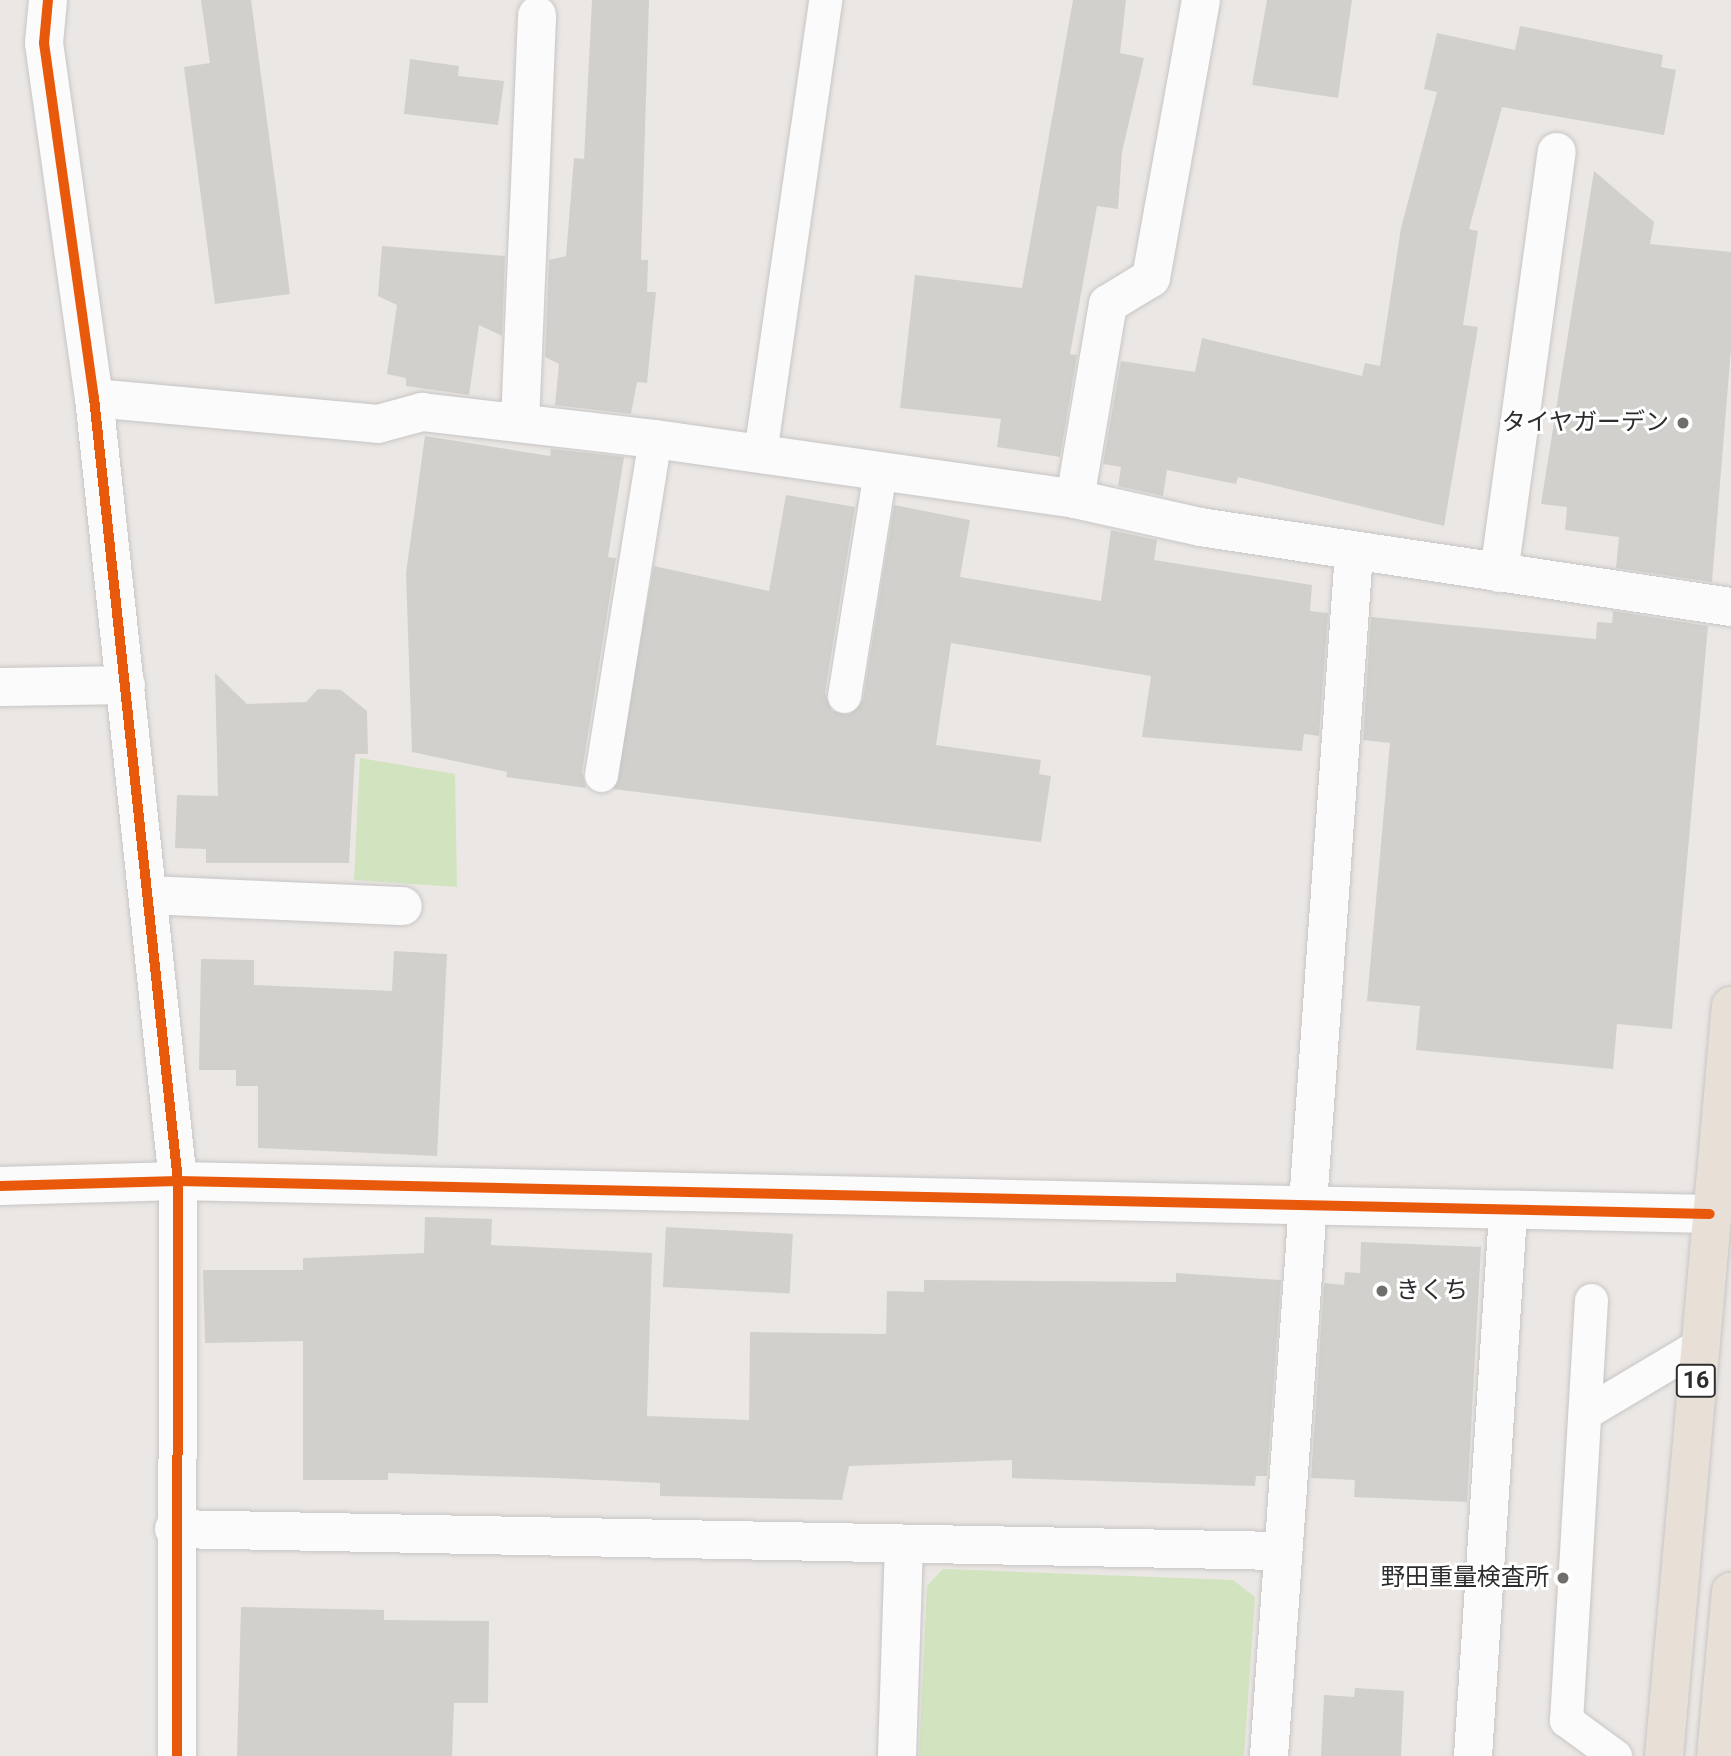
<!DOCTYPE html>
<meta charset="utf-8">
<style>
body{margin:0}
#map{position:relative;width:1731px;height:1756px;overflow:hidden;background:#ebe7e4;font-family:Roboto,"Noto Sans JP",sans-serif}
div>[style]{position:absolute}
.green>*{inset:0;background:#d1e4bf}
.building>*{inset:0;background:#d2d0cd;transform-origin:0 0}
.roads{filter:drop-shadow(0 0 2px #c7c6c6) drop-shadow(0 0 2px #c7c6c6)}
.service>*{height:33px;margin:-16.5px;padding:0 16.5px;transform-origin:16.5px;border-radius:16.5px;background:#fcfbfb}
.minor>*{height:38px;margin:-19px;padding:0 19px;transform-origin:19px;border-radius:19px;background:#fcfbfb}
.trunk>*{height:38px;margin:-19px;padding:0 19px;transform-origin:19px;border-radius:19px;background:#e8e0d6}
.cycleway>*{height:10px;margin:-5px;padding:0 5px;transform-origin:5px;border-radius:5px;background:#e8590c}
.dots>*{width:19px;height:19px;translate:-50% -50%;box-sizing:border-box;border:4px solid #fff;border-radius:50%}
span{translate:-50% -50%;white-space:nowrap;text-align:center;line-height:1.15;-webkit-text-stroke:6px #fff;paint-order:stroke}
.shield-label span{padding:2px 5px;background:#fff;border:2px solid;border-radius:5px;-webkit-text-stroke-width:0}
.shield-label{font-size:23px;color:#2d2d2d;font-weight:700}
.poi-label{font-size:24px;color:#2d2d2d}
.right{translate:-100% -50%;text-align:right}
.left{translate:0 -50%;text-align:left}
</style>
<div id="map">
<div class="green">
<i style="clip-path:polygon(360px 758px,455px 774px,457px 887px,354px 880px)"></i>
<i style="clip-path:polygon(943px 1569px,1233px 1580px,1255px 1597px,1244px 1756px,919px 1756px,927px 1586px)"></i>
</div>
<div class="building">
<i style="clip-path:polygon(201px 0,251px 0,290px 294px,215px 304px,184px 67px,210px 63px)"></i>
<i style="clip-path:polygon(592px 0,649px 0,641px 260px,648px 260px,647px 292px,656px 292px,647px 383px,637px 382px,631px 414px,555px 405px,559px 364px,545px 357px,549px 260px,566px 256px,574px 158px,584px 159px)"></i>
<i style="clip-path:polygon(1073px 0,1126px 0,1120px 53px,1144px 58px,1122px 152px,1118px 209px,1097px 206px,1070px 354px,1077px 355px,1060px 457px,997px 447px,1001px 419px,900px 408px,915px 275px,1022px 288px)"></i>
<i style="clip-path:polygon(1267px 0,1352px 0,1338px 98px,1252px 85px)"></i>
<i style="clip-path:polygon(1520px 26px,1663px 55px,1661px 67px,1676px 70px,1664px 135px,1502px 107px,1469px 229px,1478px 231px,1463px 325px,1478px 327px,1444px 526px,1238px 477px,1236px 484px,1167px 470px,1163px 496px,1118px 486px,1121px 467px,1103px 464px,1121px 361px,1195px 372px,1202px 338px,1362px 376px,1365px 363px,1380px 366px,1401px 228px,1437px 92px,1424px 89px,1437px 33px,1515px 50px)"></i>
<i style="clip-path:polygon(410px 59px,459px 66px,458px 76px,504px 81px,498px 125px,404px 114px)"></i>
<i style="clip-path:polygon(1594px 171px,1654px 222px,1650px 244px,1731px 252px,1731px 349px,1712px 582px,1616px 568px,1619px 537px,1565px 530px,1567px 507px,1541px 504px)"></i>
<i style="clip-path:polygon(382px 246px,505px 256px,502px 336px,479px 325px,469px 395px,406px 386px,406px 378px,387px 374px,397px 305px,378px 296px)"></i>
<i style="clip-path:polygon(425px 436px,550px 456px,551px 449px,624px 457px,608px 557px,616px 558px,582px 772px,586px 788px,506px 777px,507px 772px,412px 752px,406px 573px)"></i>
<i style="clip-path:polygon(786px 495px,855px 507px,825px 693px,832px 711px,850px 714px,863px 700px,894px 505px,970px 520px,960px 577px,1101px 601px,1111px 530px,1157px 540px,1154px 560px,1312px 585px,1310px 611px,1328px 613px,1319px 736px,1304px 734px,1302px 751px,1142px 737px,1151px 676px,951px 643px,936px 745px,1041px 760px,1039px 774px,1051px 776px,1041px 842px,613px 789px,654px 566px,769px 591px)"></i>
<i style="clip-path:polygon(1613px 611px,1708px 626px,1672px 1029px,1617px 1024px,1613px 1069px,1416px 1050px,1420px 1006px,1367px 1001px,1390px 743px,1363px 740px,1371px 617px,1596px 639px,1597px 622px,1612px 623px)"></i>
<i style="clip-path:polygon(215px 673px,247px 704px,306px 702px,318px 689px,341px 690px,367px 711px,368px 754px,355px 754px,349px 863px,206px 863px,206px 849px,175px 848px,177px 795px,218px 796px)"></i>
<i style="clip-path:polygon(394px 951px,447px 954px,437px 1156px,258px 1148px,258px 1086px,236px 1086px,236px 1070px,199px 1070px,201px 959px,254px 960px,254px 985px,392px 991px)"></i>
<i style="clip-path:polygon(425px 1217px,492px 1219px,491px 1245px,652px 1253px,647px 1416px,749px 1420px,750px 1332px,886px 1334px,887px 1291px,924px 1292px,924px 1280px,1176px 1282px,1176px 1273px,1281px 1280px,1267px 1476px,1256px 1476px,1255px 1486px,1012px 1478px,1012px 1460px,849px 1466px,842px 1500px,660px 1496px,660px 1483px,556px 1478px,388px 1473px,388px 1480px,303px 1480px,303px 1341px,205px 1343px,203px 1270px,303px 1270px,303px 1258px,424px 1253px)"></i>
<i style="left:666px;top:1227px;width:127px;height:60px;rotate:3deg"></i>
<i style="clip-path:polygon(1361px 1242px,1481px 1247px,1467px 1502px,1354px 1497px,1355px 1480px,1311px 1478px,1324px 1283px,1344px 1285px,1345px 1272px,1360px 1273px)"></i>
<i style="clip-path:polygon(241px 1607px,384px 1610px,384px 1620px,489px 1621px,488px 1703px,454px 1703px,452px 1756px,237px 1756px)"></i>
<i style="clip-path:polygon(1355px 1688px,1404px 1691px,1401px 1756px,1321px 1756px,1324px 1695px,1354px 1697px)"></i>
</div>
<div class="roads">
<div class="service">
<i style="left:760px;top:453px;width:458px;rotate:-81.8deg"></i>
<i style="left:844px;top:696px;width:228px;rotate:-80.9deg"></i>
<i style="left:601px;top:775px;width:340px;rotate:-80.9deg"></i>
<i style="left:1591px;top:1300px;width:421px;rotate:93.4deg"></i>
<i style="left:1566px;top:1720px;width:61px;rotate:36.3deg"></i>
<i style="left:1585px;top:1413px;width:133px;rotate:-30.8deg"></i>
</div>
<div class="minor">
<i style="left:48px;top:0;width:43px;rotate:95.3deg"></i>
<i style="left:44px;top:43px;width:359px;rotate:82deg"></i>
<i style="left:94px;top:398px;width:787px;rotate:83.88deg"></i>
<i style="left:178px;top:1181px;width:575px;rotate:90.1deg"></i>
<i style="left:94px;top:398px;width:285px;rotate:5.2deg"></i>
<i style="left:378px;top:424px;width:46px;rotate:-15.3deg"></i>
<i style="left:422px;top:412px;width:235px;rotate:6.6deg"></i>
<i style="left:655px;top:439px;width:424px;rotate:8.1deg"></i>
<i style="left:1075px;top:499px;width:128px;rotate:12.6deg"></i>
<i style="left:1200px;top:527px;width:537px;rotate:8.57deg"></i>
<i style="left:520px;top:423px;width:408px;rotate:-87.6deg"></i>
<i style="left:1075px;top:499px;width:198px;rotate:-80.4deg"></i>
<i style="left:1108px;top:304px;width:50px;rotate:-31.2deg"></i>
<i style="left:1151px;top:278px;width:282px;rotate:-79.8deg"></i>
<i style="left:1499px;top:573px;width:425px;rotate:-82.2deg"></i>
<i style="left:0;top:687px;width:126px;rotate:-0.9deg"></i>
<i style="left:149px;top:895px;width:254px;rotate:2.5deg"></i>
<i style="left:0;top:1186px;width:178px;rotate:-1.6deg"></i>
<i style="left:178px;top:1181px;width:1532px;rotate:1.23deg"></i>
<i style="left:174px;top:1529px;width:1108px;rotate:1.14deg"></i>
<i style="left:897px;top:1756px;width:212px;rotate:-88.1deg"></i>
<i style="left:1269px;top:1756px;width:1207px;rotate:-85.96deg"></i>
<i style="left:1473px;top:1756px;width:544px;rotate:-86.31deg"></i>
</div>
<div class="trunk">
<i style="left:1664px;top:1756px;width:753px;rotate:-84.9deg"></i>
<i style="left:1716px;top:1756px;width:165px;rotate:-84.8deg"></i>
</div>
</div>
<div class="cycleway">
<i style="left:48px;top:0;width:43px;rotate:95.3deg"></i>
<i style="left:44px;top:43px;width:359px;rotate:82deg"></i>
<i style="left:94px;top:398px;width:787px;rotate:83.88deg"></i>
<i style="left:178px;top:1181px;width:575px;rotate:90.1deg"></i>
<i style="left:0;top:1186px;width:178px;rotate:-1.6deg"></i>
<i style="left:178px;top:1181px;width:1532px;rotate:1.23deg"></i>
</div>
<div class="dots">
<i style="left:1683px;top:423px;background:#706e6d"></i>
<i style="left:1382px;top:1291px;background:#706e6d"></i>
<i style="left:1563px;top:1578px;background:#706e6d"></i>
</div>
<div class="shield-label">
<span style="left:1696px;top:1381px">16</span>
</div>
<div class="poi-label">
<span class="right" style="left:1669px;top:423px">タイヤガーデン</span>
<span class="left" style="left:1396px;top:1291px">きくち</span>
<span class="right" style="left:1549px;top:1578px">野田重量検査所</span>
</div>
</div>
